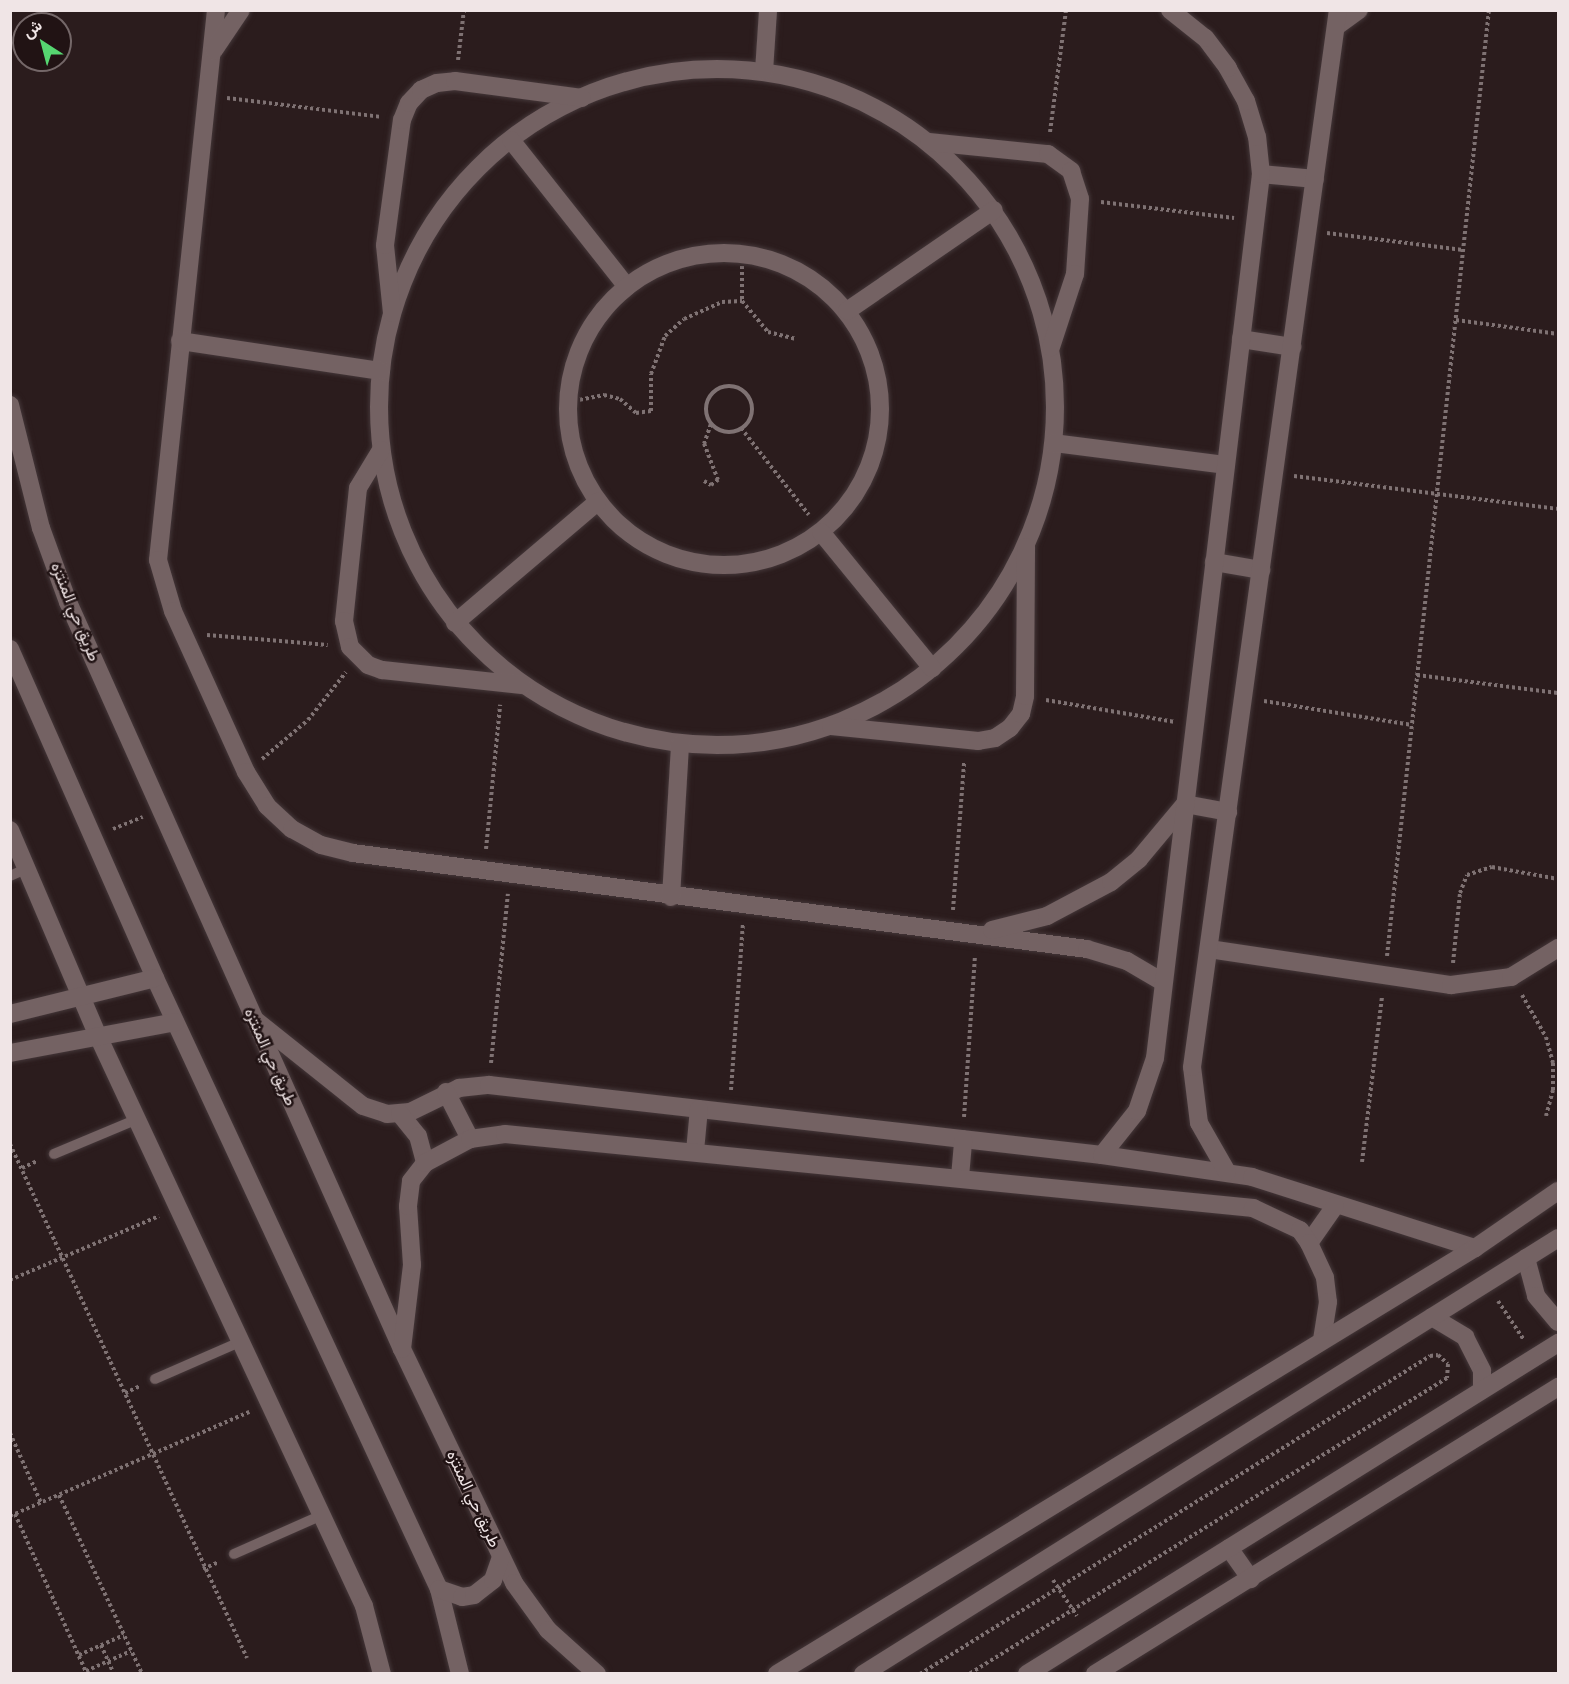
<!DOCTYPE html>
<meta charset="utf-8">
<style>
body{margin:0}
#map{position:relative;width:1569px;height:1684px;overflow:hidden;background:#2b1c1d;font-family:"DM Sans",Vazirmatn,sans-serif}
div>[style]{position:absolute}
.path>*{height:4px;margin-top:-2px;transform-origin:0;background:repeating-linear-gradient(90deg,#7f7273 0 3px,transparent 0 6px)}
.path>.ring{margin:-2px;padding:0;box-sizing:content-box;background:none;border:4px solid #7f7273;border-radius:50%}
.roads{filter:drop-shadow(0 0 2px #443739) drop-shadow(0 0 2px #443739)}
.lane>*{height:10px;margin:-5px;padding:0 5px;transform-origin:5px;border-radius:5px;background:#746263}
.street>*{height:18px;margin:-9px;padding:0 9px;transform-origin:9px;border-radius:9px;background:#746263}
.street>.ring{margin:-9px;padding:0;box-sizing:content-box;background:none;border:18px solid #746263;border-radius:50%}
span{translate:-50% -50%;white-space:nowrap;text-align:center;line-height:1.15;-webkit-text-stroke:5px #211314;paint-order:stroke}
.street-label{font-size:16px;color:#f0e5e6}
.frame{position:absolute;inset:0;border:12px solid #f0e5e6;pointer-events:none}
.north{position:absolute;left:12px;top:12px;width:60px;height:60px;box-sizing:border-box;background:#211314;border:2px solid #746768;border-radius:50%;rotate:324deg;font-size:16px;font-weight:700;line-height:24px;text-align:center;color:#f0e5e6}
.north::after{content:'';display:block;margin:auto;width:21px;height:27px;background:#56d671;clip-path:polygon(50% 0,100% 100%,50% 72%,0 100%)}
</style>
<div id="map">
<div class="path">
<i style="left:458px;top:60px;width:50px;rotate:-83.2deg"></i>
<i style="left:227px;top:98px;width:155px;rotate:7deg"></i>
<i style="left:1050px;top:132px;width:123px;rotate:-82.5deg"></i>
<i style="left:1101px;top:202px;width:134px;rotate:6.9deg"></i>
<i style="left:1327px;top:233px;width:137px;rotate:7.1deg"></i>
<i style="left:742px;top:254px;width:47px;rotate:90deg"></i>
<i style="left:1456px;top:320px;width:103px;rotate:7.8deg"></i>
<i class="ring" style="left:706px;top:386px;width:42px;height:42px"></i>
<i style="left:568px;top:402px;width:37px;rotate:-11deg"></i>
<i style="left:604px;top:395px;width:16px;rotate:14deg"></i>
<i style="left:620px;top:399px;width:21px;rotate:41deg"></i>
<i style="left:636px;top:413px;width:15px;rotate:-8deg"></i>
<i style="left:651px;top:411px;width:37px;rotate:-90deg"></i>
<i style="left:651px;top:374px;width:40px;rotate:-69.8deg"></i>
<i style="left:665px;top:336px;width:25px;rotate:-42deg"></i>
<i style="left:684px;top:319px;width:42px;rotate:-24.1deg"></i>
<i style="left:722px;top:302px;width:20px;rotate:-3deg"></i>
<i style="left:742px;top:301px;width:40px;rotate:50deg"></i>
<i style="left:768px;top:332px;width:29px;rotate:14deg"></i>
<i style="left:741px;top:428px;width:110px;rotate:52deg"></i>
<i style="left:1294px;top:476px;width:266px;rotate:7.1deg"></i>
<i style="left:704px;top:481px;width:8px;rotate:30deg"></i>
<i style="left:711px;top:485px;width:9px;rotate:-36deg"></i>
<i style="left:718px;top:480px;width:39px;rotate:-111deg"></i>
<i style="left:704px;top:444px;width:21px;rotate:-71deg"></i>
<i style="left:207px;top:635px;width:121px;rotate:4.7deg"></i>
<i style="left:1417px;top:675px;width:142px;rotate:7.3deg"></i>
<i style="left:1046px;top:700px;width:131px;rotate:9.7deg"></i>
<i style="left:1264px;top:701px;width:150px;rotate:9.2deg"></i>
<i style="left:262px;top:759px;width:60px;rotate:-40.3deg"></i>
<i style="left:308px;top:720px;width:61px;rotate:-51.6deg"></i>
<i style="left:113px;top:829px;width:32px;rotate:-22deg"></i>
<i style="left:486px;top:849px;width:145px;rotate:-84.4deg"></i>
<i style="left:953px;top:910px;width:148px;rotate:-85.7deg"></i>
<i style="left:1387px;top:956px;width:951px;rotate:-83.85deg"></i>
<i style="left:1453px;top:963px;width:70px;rotate:-84.3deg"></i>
<i style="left:1460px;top:893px;width:19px;rotate:-69deg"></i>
<i style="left:1467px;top:875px;width:26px;rotate:-18deg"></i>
<i style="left:1492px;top:867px;width:67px;rotate:10.3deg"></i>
<i style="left:1522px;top:995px;width:48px;rotate:60.3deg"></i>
<i style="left:1546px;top:1037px;width:27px;rotate:75deg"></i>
<i style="left:1553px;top:1063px;width:27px;rotate:90deg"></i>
<i style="left:1553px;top:1090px;width:27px;rotate:105deg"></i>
<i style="left:491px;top:1063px;width:170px;rotate:-84.3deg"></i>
<i style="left:731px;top:1090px;width:166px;rotate:-85.9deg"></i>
<i style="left:964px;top:1117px;width:160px;rotate:-86.1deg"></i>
<i style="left:10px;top:1144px;width:566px;rotate:65.25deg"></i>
<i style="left:1362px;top:1162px;width:167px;rotate:-83.1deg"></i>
<i style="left:22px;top:1168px;width:17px;rotate:-25deg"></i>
<i style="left:10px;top:1280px;width:162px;rotate:-23.2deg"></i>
<i style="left:1498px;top:1301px;width:47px;rotate:56.3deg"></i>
<i style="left:125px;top:1393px;width:17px;rotate:-25deg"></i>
<i style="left:10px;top:1433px;width:77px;rotate:66.1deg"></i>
<i style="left:59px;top:1495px;width:197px;rotate:65.1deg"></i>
<i style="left:15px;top:1514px;width:175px;rotate:65.8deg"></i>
<i style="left:10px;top:1516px;width:261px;rotate:-23.5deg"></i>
<i style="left:203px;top:1569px;width:17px;rotate:-24deg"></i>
<i style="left:1053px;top:1580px;width:43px;rotate:56.3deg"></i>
<i style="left:101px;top:1645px;width:32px;rotate:66deg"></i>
<i style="left:79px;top:1655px;width:49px;rotate:-24deg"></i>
<i style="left:86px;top:1671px;width:49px;rotate:-24deg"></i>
<i style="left:920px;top:1674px;width:601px;rotate:-31.94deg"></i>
<i style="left:1430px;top:1356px;width:8px;rotate:-7deg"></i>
<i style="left:1438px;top:1355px;width:13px;rotate:42deg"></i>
<i style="left:1448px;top:1364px;width:14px;rotate:94deg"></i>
<i style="left:1447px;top:1378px;width:562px;rotate:148.23deg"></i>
</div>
<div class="roads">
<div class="lane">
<i style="left:10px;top:876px;width:20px;rotate:-24deg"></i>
<i style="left:54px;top:1154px;width:93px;rotate:-22.7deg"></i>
<i style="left:155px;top:1379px;width:95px;rotate:-23.6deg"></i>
<i style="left:234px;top:1554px;width:96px;rotate:-23.9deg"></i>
</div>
<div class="street">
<i style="left:216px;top:10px;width:553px;rotate:96.02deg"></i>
<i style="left:158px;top:560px;width:53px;rotate:73.6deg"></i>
<i style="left:173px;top:611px;width:177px;rotate:65.6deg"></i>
<i style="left:246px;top:772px;width:40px;rotate:58deg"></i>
<i style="left:267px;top:806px;width:34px;rotate:43deg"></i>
<i style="left:292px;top:829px;width:33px;rotate:29deg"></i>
<i style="left:321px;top:845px;width:33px;rotate:14deg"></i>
<i style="left:353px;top:853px;width:740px;rotate:7.45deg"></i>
<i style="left:1087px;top:949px;width:42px;rotate:16.7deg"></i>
<i style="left:1127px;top:961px;width:42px;rotate:30.3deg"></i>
<i style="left:1337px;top:26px;width:27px;rotate:-36deg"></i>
<i style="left:214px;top:50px;width:48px;rotate:-56deg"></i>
<i class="ring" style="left:379px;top:69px;width:658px;height:658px"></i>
<i style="left:764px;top:71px;width:61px;rotate:-86.2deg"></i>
<i style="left:511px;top:140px;width:187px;rotate:51.7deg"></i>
<i style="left:929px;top:142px;width:120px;rotate:5.8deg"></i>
<i style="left:1048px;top:154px;width:29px;rotate:36deg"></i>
<i style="left:1071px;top:171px;width:29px;rotate:72deg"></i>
<i style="left:1080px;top:199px;width:75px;rotate:93.8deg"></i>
<i style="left:1075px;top:274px;width:77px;rotate:108.2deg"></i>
<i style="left:1261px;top:174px;width:54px;rotate:5.3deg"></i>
<i class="ring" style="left:568px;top:253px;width:294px;height:294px"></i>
<i style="left:847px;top:311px;width:178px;rotate:-34.5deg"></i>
<i style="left:392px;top:313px;width:68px;rotate:-95.9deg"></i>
<i style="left:385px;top:245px;width:126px;rotate:-82.3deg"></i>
<i style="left:402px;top:120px;width:18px;rotate:-68deg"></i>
<i style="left:409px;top:103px;width:18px;rotate:-47deg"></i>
<i style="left:421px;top:90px;width:17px;rotate:-24deg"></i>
<i style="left:437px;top:83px;width:18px;rotate:-6deg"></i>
<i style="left:455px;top:81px;width:128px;rotate:7.6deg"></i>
<i style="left:1241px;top:339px;width:52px;rotate:8.9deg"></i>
<i style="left:180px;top:341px;width:203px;rotate:8.5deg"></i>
<i style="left:10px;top:405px;width:127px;rotate:75.9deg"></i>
<i style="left:41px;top:528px;width:79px;rotate:70deg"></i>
<i style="left:68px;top:602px;width:818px;rotate:65.91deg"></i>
<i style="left:402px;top:1349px;width:259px;rotate:64.4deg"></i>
<i style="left:514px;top:1583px;width:58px;rotate:54.1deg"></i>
<i style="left:548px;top:1630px;width:66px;rotate:41.9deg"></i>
<i style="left:1054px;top:443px;width:173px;rotate:7.3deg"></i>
<i style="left:381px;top:450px;width:44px;rotate:121.2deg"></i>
<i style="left:358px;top:488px;width:134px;rotate:96deg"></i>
<i style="left:344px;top:621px;width:27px;rotate:77deg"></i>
<i style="left:350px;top:647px;width:25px;rotate:45deg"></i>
<i style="left:368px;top:665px;width:15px;rotate:20deg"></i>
<i style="left:382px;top:670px;width:141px;rotate:6.1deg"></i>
<i style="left:821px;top:532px;width:176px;rotate:50.8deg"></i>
<i style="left:1214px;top:562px;width:48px;rotate:9.7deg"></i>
<i style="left:455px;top:623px;width:187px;rotate:-40.4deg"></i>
<i style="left:10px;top:649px;width:360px;rotate:66.2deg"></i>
<i style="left:155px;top:978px;width:674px;rotate:65.07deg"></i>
<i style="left:439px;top:1589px;width:88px;rotate:76.1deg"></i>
<i style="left:831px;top:726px;width:148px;rotate:5.8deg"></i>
<i style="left:978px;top:741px;width:17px;rotate:-10deg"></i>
<i style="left:995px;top:738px;width:18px;rotate:-34deg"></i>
<i style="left:1010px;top:728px;width:18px;rotate:-52deg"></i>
<i style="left:1021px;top:714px;width:18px;rotate:-77deg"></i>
<i style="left:1025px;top:696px;width:149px;rotate:-89.6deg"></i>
<i style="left:10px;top:830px;width:224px;rotate:66.9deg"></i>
<i style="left:98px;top:1036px;width:629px;rotate:64.98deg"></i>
<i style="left:364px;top:1606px;width:70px;rotate:75.2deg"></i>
<i style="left:671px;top:897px;width:153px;rotate:-86.6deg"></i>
<i style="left:992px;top:930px;width:57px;rotate:-14.3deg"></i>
<i style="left:1047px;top:916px;width:72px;rotate:-28deg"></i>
<i style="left:1111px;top:882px;width:36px;rotate:-39deg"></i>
<i style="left:1139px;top:859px;width:72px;rotate:-50.1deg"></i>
<i style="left:1185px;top:804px;width:44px;rotate:10.5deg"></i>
<i style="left:1209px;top:949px;width:245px;rotate:8.5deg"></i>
<i style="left:1451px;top:985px;width:61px;rotate:-7.6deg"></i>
<i style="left:1511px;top:977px;width:55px;rotate:-31.7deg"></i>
<i style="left:10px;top:1014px;width:149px;rotate:-13.9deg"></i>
<i style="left:254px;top:1019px;width:139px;rotate:38.6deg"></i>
<i style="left:363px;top:1106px;width:25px;rotate:18deg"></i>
<i style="left:387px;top:1114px;width:23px;rotate:-5deg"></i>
<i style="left:410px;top:1112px;width:55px;rotate:-26.1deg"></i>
<i style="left:459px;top:1088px;width:30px;rotate:-6deg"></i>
<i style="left:489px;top:1085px;width:617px;rotate:6.51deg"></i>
<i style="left:1102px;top:1155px;width:152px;rotate:8.3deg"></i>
<i style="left:1252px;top:1177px;width:234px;rotate:17.7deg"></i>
<i style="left:10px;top:1053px;width:168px;rotate:-10.6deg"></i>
<i style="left:446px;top:1092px;width:53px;rotate:62.9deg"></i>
<i style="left:400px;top:1114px;width:28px;rotate:51deg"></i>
<i style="left:418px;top:1136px;width:28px;rotate:75deg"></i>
<i style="left:695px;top:1151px;width:42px;rotate:-84.6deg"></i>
<i style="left:1102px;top:1155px;width:56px;rotate:-51.5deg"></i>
<i style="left:1137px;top:1111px;width:56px;rotate:-71.2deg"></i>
<i style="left:1155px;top:1058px;width:890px;rotate:-83.16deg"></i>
<i style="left:1261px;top:174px;width:37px;rotate:-96deg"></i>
<i style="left:1257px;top:137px;width:38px;rotate:-107deg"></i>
<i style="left:1246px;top:101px;width:38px;rotate:-119deg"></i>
<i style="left:1228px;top:68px;width:38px;rotate:-127deg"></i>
<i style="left:1205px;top:38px;width:45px;rotate:-141.3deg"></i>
<i style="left:1227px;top:1172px;width:56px;rotate:-119.7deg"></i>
<i style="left:1199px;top:1123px;width:56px;rotate:-97.1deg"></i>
<i style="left:1192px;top:1067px;width:1067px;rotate:-82.14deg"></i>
<i style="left:960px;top:1177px;width:38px;rotate:-85deg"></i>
<i style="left:1309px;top:1243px;width:45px;rotate:-54.9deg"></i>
<i style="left:1526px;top:1258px;width:39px;rotate:75deg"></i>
<i style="left:1536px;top:1296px;width:34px;rotate:50deg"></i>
<i style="left:1432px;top:1317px;width:39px;rotate:31deg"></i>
<i style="left:1465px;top:1337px;width:38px;rotate:63deg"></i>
<i style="left:1482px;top:1371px;width:19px;rotate:90deg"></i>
<i style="left:402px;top:1349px;width:85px;rotate:-83.2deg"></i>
<i style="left:412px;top:1265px;width:59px;rotate:-93.9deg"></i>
<i style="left:408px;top:1206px;width:25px;rotate:-83deg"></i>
<i style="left:411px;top:1181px;width:23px;rotate:-52deg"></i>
<i style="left:425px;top:1163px;width:51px;rotate:-28.1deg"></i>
<i style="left:470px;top:1139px;width:35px;rotate:-8deg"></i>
<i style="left:505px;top:1134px;width:752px;rotate:5.65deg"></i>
<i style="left:1253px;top:1208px;width:52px;rotate:25.1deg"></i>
<i style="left:1300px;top:1230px;width:16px;rotate:55deg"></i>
<i style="left:1309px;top:1243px;width:38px;rotate:65deg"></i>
<i style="left:1325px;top:1278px;width:24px;rotate:83deg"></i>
<i style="left:1328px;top:1302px;width:39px;rotate:99deg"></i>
<i style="left:1229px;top:1548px;width:38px;rotate:55deg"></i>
<i style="left:439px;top:1589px;width:24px;rotate:19deg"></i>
<i style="left:462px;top:1597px;width:12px;rotate:-9deg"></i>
<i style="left:474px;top:1595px;width:24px;rotate:-38deg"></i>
<i style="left:493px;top:1580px;width:24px;rotate:-71deg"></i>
<i style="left:777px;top:1674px;width:818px;rotate:-31.4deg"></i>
<i style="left:1475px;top:1248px;width:101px;rotate:-34.5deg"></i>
<i style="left:863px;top:1674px;width:820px;rotate:-32.1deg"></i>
<i style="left:1027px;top:1674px;width:626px;rotate:-31.94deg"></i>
<i style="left:1095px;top:1674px;width:545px;rotate:-31.79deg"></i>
</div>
</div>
<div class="street-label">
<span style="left:75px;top:612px;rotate:68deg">طريق حي المنتزه</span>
<span style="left:270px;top:1057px;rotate:66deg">طريق حي المنتزه</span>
<span style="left:473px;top:1499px;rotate:65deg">طريق حي المنتزه</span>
</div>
<div class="frame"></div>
<div class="north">ش</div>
</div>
